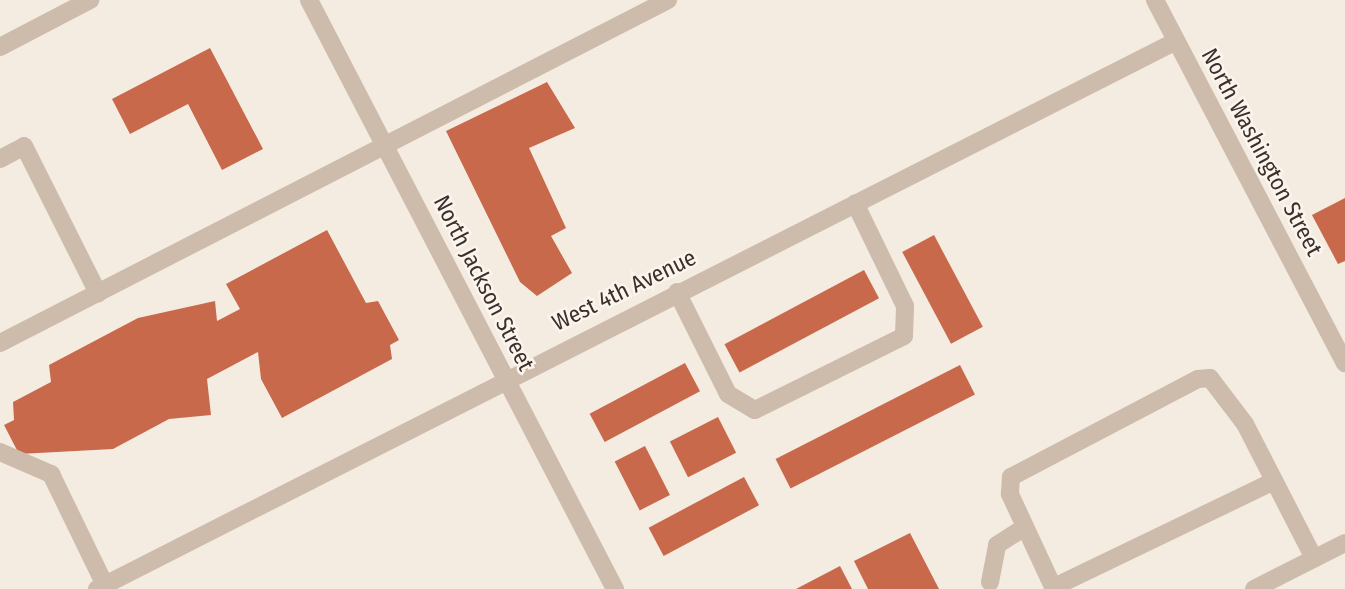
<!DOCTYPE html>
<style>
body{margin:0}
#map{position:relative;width:1345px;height:589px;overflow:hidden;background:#f4ebe1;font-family:"Fira Sans Condensed",sans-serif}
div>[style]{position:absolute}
.building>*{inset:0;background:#c8694b;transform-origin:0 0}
.minor>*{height:18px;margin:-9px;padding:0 9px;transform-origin:9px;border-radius:9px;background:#cdbbac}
span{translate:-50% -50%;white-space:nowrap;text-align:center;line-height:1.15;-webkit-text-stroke:5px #fbf5ee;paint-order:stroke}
.street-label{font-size:23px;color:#3b302b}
</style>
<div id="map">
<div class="building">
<i style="clip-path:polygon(210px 48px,263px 149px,222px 170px,188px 104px,130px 134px,112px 99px)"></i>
<i style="clip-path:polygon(547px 82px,575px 128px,529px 148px,566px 228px,551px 236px,572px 273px,537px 296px,520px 282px,446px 131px)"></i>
<i style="clip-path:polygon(1345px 198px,1345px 261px,1338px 264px,1312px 215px)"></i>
<i style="clip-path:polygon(327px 230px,366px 303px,378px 301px,399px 340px,390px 345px,392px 359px,282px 418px,261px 379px,258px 352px,207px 379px,211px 415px,169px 419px,113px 449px,19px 454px,4px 425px,14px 420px,13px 402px,51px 382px,49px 365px,138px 318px,215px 301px,217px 321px,240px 309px,226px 284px)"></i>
<i style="left:934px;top:235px;width:104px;height:36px;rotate:62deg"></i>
<i style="left:864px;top:270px;width:32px;height:158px;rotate:62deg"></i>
<i style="left:685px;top:363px;width:32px;height:108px;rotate:62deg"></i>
<i style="left:960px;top:365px;width:33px;height:207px;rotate:63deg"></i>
<i style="left:718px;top:417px;width:40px;height:54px;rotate:63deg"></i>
<i style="left:645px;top:446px;width:55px;height:34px;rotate:63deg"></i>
<i style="left:744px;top:477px;width:32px;height:108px;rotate:62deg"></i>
<i style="clip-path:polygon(910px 533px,939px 589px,868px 589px,854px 561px)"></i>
<i style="clip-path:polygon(840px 566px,852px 589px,796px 589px)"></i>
</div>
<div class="minor">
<i style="left:309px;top:0;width:664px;rotate:62.55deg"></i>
<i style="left:1155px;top:0;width:410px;rotate:62.4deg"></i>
<i style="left:0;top:47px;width:102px;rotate:-27.6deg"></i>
<i style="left:0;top:159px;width:27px;rotate:-28deg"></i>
<i style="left:24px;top:146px;width:165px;rotate:63.3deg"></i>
<i style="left:677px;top:292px;width:114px;rotate:63.4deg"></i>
<i style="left:728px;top:394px;width:31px;rotate:31deg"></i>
<i style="left:755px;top:410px;width:166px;rotate:-26.4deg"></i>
<i style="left:904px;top:336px;width:30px;rotate:-88deg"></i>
<i style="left:905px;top:306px;width:114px;rotate:-115.9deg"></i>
<i style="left:0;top:343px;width:751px;rotate:-27.18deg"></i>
<i style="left:0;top:452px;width:56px;rotate:23.3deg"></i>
<i style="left:51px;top:474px;width:123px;rotate:64.1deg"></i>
<i style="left:990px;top:582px;width:38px;rotate:-79deg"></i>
<i style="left:997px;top:545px;width:33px;rotate:-33deg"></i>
<i style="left:1054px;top:587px;width:244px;rotate:-25.7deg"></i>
<i style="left:97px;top:589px;width:1210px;rotate:-26.92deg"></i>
<i style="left:1054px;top:589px;width:105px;rotate:-114.9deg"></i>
<i style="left:1010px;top:494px;width:17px;rotate:-87deg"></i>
<i style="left:1011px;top:477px;width:211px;rotate:-27.7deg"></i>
<i style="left:1198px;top:379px;width:12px;rotate:-5deg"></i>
<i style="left:1210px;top:378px;width:58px;rotate:52.7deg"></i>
<i style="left:1245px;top:424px;width:151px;rotate:62.8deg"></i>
<i style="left:1254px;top:589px;width:102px;rotate:-26.8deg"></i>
</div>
<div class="street-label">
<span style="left:1262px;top:152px;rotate:62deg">North Washington Street</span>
<span style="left:484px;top:283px;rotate:63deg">North Jackson Street</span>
<span style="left:624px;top:290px;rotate:-26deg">West 4th Avenue</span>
</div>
</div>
